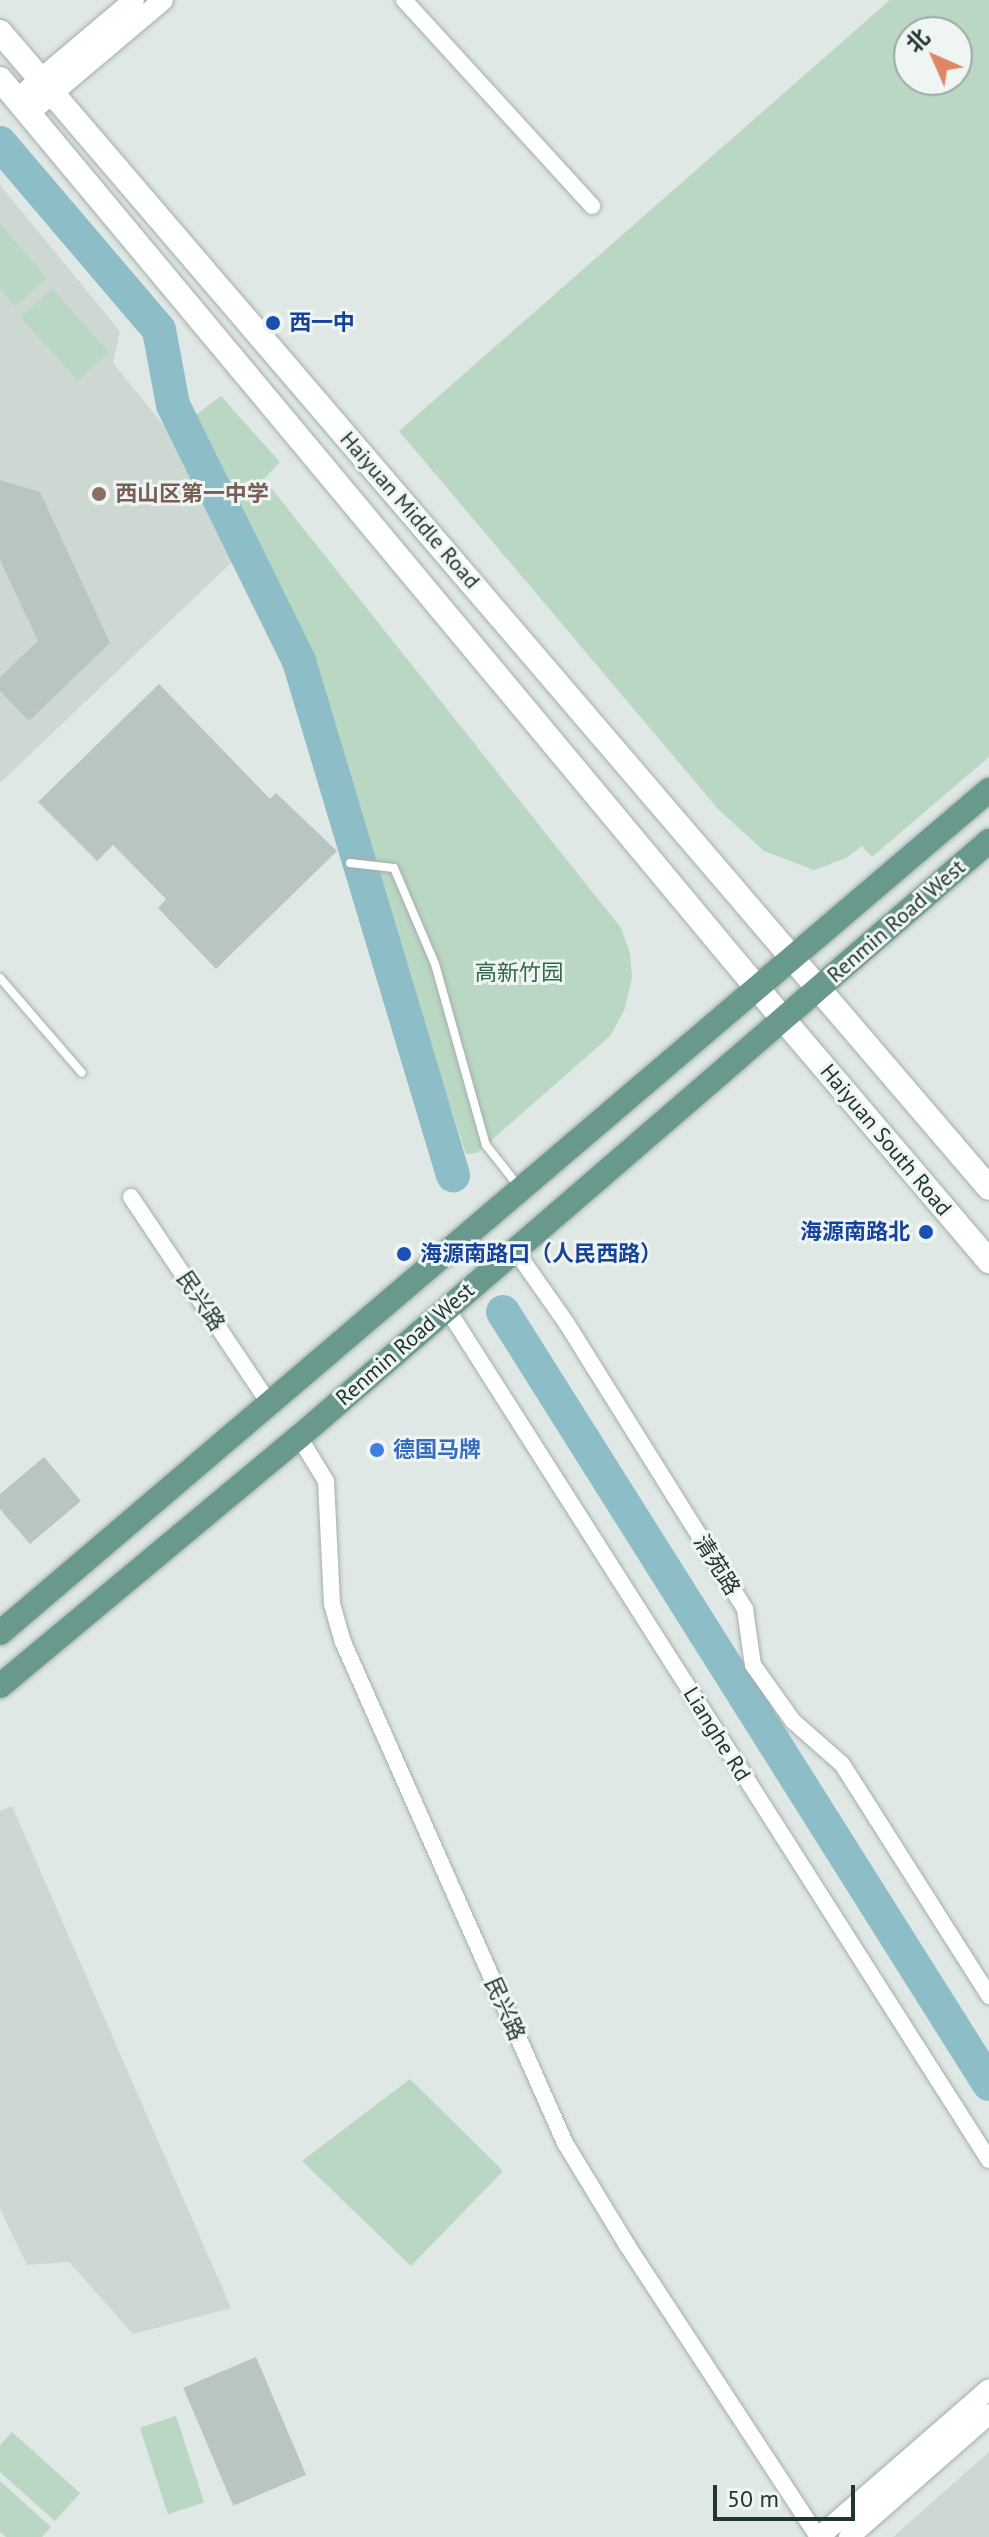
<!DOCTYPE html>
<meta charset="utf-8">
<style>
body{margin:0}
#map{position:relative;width:989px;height:2537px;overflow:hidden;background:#dfe8e4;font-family:"PT Sans","Noto Sans SC",sans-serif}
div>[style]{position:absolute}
.built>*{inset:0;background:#cdd8d3}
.green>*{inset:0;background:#bad7c3;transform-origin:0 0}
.river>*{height:34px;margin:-17px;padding:0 17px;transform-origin:17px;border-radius:17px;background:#8dbdc7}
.building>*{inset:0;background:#b8c5c0;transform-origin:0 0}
.roads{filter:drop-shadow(0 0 2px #a3afab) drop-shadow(0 0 2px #a3afab)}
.service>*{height:8px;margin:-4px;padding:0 4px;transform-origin:4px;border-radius:4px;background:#fff}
.minor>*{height:16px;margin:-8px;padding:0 8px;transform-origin:8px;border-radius:8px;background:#fff}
.tertiary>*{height:20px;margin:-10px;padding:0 10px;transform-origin:10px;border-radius:10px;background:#fff}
.secondary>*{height:24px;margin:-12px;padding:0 12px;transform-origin:12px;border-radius:12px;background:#fff}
.primary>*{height:24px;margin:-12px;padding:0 12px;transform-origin:12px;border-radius:12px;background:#69988d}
.dots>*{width:22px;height:22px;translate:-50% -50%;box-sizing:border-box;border:4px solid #eff5f2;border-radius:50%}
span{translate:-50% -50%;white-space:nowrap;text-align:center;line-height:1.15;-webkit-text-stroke:6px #eff5f2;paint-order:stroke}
.transit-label{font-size:22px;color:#164399;font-weight:700}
.left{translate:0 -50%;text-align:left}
.right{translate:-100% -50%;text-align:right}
.education-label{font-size:22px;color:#785e54;font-weight:700}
.street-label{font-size:22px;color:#223631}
.park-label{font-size:22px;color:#316848}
.shop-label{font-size:22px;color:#366cbe;font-weight:700}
.north{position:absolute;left:893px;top:16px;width:80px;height:80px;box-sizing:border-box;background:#eff5f2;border:2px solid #9da9a5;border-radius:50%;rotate:315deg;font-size:22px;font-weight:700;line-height:32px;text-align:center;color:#223631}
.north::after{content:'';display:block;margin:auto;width:28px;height:36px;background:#e08665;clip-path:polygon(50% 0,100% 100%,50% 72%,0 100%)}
.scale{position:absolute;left:713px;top:2485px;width:142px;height:36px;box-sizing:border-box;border:4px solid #223631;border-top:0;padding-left:10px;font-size:24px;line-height:28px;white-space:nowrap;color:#223631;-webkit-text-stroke:6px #eff5f2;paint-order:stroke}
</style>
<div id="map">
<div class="built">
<i style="clip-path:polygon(0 185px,120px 331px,113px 363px,165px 427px,233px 561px,0 783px)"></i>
<i style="clip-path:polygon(12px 1806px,231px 2308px,133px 2334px,69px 2262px,27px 2265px,0 2209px,0 1811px)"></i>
<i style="clip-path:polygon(989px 2452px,989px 2537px,893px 2537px)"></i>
</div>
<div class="green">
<i style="clip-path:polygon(evenodd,890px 0,989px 0,989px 757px,872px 857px,862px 846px,846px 858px,814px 870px,764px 851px,719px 810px,399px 431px,890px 0,909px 32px,957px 32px,957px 80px,909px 80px,909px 32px)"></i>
<i style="clip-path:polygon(0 224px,47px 278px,15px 306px,0 288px)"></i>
<i style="left:52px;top:289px;width:85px;height:42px;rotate:48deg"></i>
<i style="clip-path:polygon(221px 396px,280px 462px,264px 479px,621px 928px,630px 953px,632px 978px,624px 1011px,610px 1036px,477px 1153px,466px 1154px,300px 648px,189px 420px)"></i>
<i style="clip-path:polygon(410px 2079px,503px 2171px,411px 2266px,302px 2161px)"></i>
<i style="left:176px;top:2416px;width:91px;height:38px;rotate:72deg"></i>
<i style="clip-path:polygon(12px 2432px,80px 2493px,55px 2521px,0 2472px,0 2445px)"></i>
<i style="clip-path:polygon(0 2481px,51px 2527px,42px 2537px,6px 2537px,0 2532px)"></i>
</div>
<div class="river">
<i style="left:0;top:143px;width:245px;rotate:49.6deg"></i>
<i style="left:159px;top:330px;width:76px;rotate:79.4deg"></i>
<i style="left:173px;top:405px;width:285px;rotate:63.8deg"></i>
<i style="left:299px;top:661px;width:537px;rotate:73.32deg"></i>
<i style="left:503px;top:1312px;width:912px;rotate:57.81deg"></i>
</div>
<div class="building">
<i style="clip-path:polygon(0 480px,40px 492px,110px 643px,29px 721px,0 691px,0 677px,38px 641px,0 560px)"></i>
<i style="clip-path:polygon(159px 684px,270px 799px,276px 793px,337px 851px,216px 969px,158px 908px,166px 899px,113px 845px,97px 861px,38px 802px)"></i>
<i style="clip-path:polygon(44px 1457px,81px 1501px,30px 1544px,0 1509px,0 1494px)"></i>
<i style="left:256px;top:2357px;width:128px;height:79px;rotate:67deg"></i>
</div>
<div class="roads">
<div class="service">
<i style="left:350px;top:863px;width:44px;rotate:6.5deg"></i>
<i style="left:394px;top:868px;width:104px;rotate:66.9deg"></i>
<i style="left:435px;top:964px;width:188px;rotate:74.3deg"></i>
<i style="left:486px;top:1145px;width:55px;rotate:51.7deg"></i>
<i style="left:0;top:978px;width:125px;rotate:49.2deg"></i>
</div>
<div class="minor">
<i style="left:404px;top:0;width:279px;rotate:47.6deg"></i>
<i style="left:131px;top:1197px;width:250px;rotate:56.2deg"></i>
<i style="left:515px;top:1250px;width:90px;rotate:54.9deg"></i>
<i style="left:567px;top:1324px;width:336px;rotate:58deg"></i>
<i style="left:745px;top:1609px;width:57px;rotate:81.9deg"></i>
<i style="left:753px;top:1665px;width:69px;rotate:54.5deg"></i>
<i style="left:793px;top:1721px;width:65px;rotate:41.3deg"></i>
<i style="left:842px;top:1764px;width:275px;rotate:57.6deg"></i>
<i style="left:446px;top:1307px;width:1011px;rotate:57.52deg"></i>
<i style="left:299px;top:1437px;width:52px;rotate:58.5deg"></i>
<i style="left:326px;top:1481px;width:123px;rotate:87.2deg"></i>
<i style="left:332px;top:1604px;width:40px;rotate:74deg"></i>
<i style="left:343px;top:1642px;width:548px;rotate:66.1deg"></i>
<i style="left:565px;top:2143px;width:119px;rotate:58.7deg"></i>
<i style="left:627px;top:2245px;width:349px;rotate:56.8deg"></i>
</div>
<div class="tertiary">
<i style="left:17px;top:99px;width:153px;rotate:-40.2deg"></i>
<i style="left:29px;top:113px;width:175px;rotate:-40.1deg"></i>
<i style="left:819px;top:2537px;width:225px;rotate:-41deg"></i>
<i style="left:849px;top:2537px;width:186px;rotate:-41.3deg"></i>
</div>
<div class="secondary">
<i style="left:0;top:32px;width:1521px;rotate:49.45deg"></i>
<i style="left:0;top:79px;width:1223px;rotate:50.21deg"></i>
<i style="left:783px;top:1019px;width:318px;rotate:49.6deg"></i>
</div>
<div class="primary">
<i style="left:0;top:1633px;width:1300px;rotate:-40.44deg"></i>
<i style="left:0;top:1686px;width:389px;rotate:-39.8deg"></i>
<i style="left:299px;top:1437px;width:912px;rotate:-40.82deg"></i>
</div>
</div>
<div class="dots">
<i style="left:273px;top:323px;background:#1a4fb4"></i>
<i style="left:99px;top:494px;background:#8d6e63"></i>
<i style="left:926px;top:1232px;background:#1a4fb4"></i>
<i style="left:404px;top:1254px;background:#1a4fb4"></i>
<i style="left:377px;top:1450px;background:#3f7fe0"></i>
</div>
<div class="transit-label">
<span class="left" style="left:289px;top:323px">西一中</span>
<span class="right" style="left:910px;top:1232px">海源南路北</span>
<span class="left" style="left:420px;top:1254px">海源南路口（人民西路）</span>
</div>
<div class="education-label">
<span class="left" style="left:115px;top:494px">西山区第一中学</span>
</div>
<div class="street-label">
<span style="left:410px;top:510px;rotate:49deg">Haiyuan Middle Road</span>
<span style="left:896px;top:921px;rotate:-41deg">Renmin Road West</span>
<span style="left:886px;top:1140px;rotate:50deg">Haiyuan South Road</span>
<span style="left:201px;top:1301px;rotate:56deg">民兴路</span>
<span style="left:405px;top:1344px;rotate:-41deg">Renmin Road West</span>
<span style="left:717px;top:1565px;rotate:58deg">清苑路</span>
<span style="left:717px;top:1734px;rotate:58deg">Lianghe Rd</span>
<span style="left:505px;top:2009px;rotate:66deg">民兴路</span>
</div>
<div class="park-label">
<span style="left:519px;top:973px">高新竹园</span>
</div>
<div class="shop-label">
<span class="left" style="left:393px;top:1450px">德国马牌</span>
</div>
<div class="north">北</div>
<div class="scale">50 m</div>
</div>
